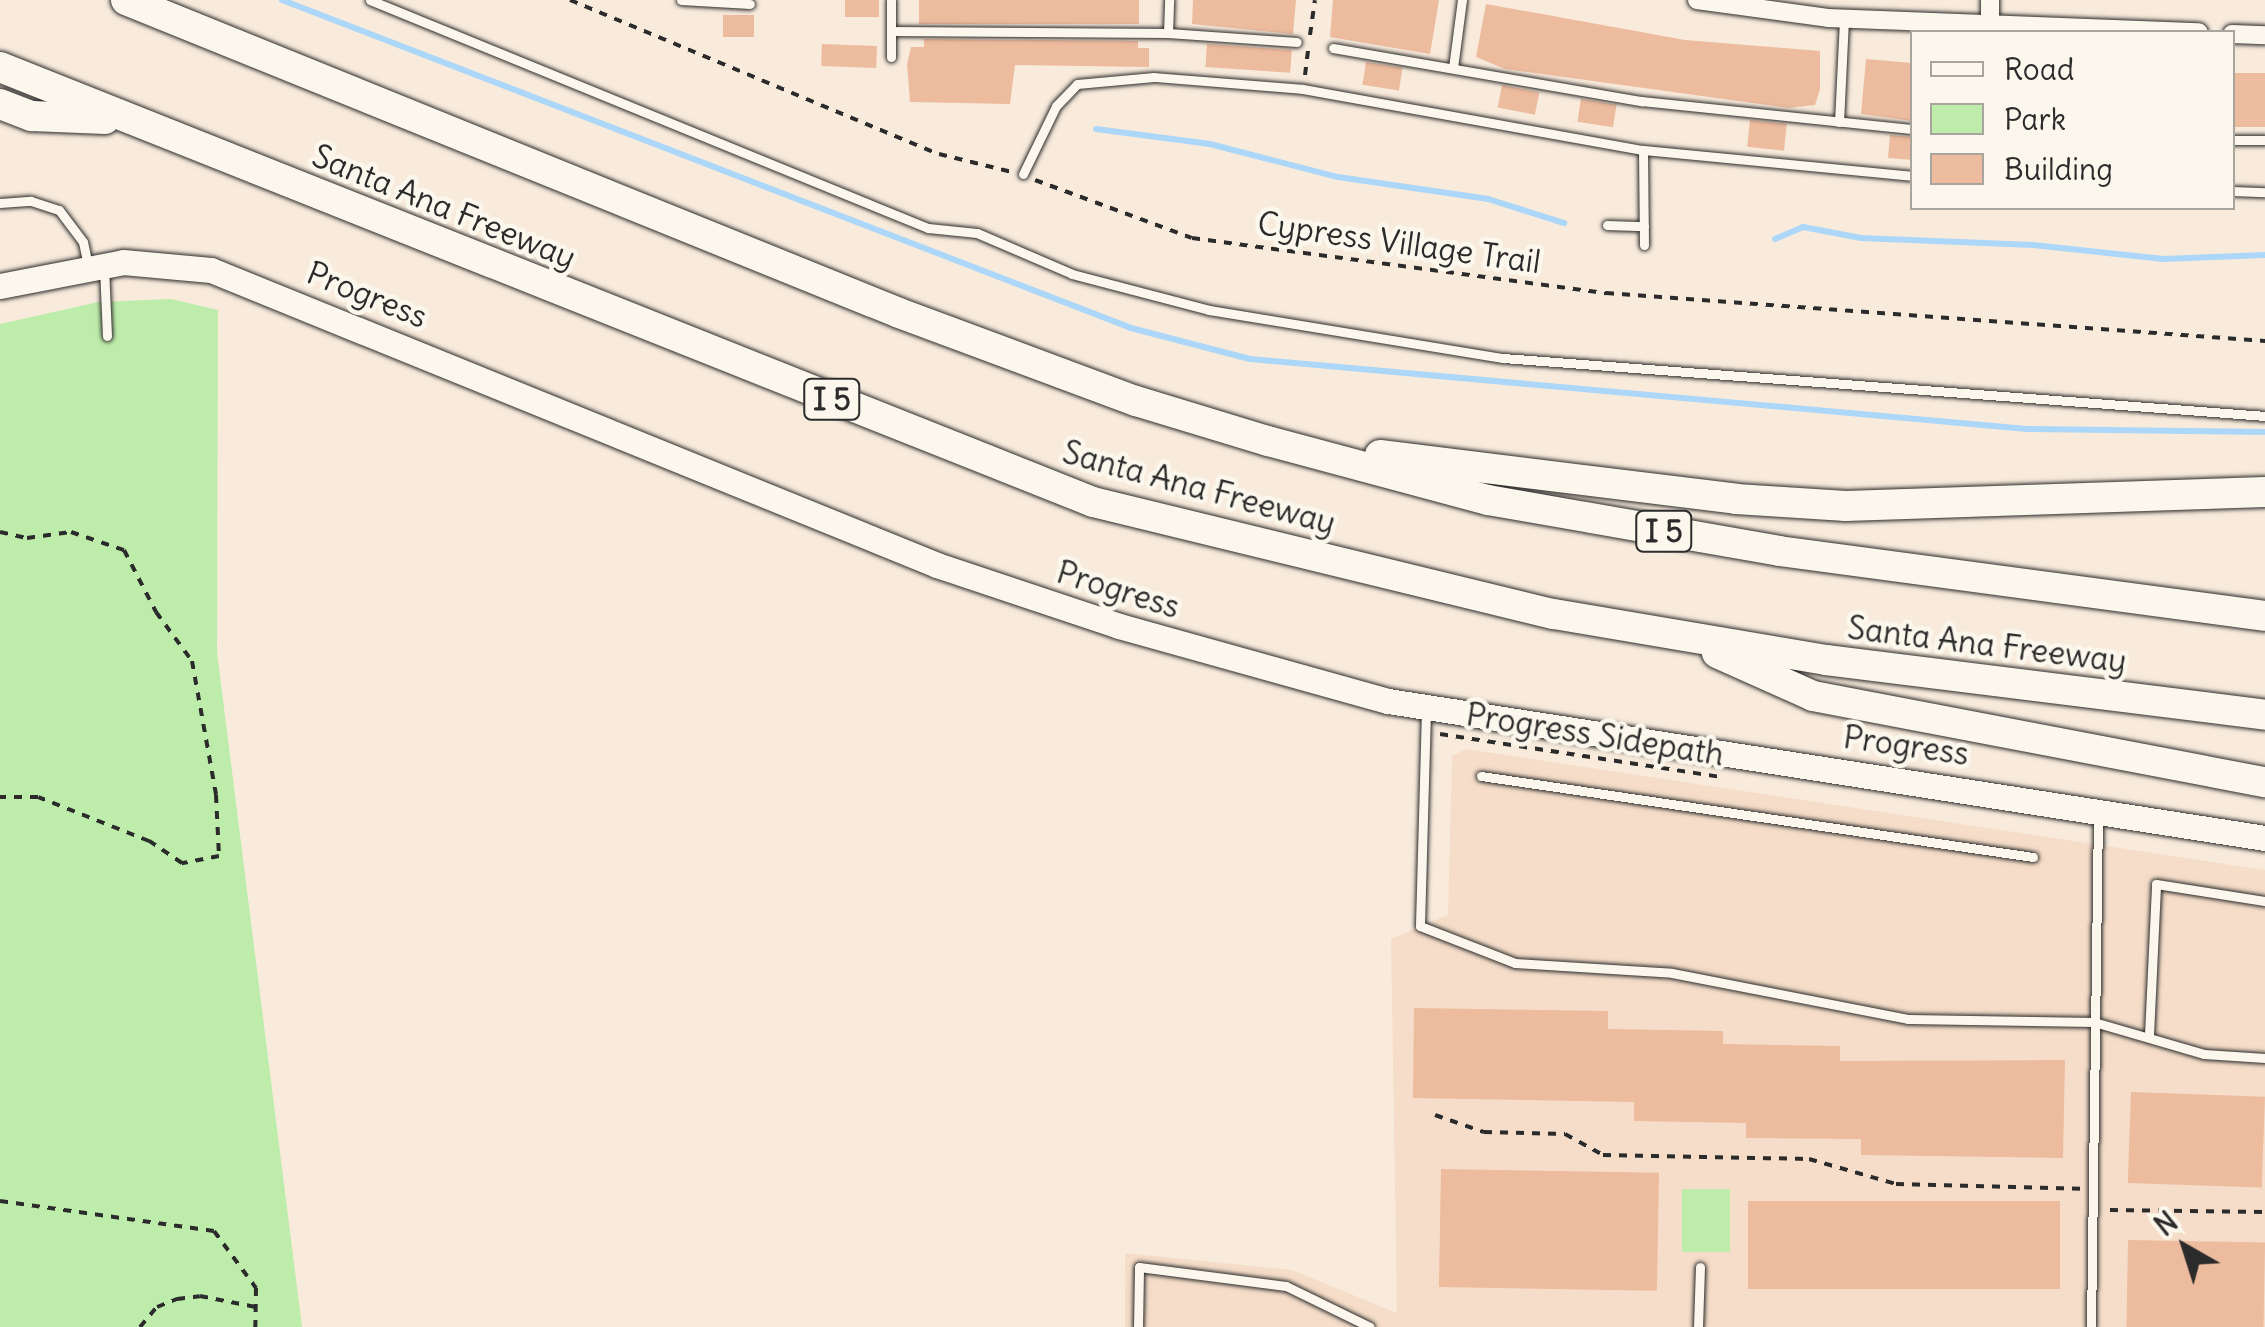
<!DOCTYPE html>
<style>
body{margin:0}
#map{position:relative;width:2265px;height:1327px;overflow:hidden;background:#f8ebdc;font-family:Delius,sans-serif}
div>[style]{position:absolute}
.built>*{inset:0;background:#f5ddc9}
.green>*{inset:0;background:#beedab;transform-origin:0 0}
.stream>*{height:6px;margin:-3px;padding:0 3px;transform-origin:3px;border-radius:3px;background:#acd7f8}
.building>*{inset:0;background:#edbb9e;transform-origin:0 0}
.path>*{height:4px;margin-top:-2px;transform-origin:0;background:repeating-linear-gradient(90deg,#2b2b2b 0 8px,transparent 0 16px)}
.roads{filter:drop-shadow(0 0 2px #2b2b2b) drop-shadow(0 0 2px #2b2b2b)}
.lane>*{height:9px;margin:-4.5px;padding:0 4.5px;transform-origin:4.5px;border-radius:4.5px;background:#fbf7ec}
.street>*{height:18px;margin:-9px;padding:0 9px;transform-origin:9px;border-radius:9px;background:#fbf7ec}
.secondary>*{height:25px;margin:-12.5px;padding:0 12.5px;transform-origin:12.5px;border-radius:12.5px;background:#fbf7ec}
.highway>*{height:30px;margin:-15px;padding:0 15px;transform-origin:15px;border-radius:15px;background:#fbf7ec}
span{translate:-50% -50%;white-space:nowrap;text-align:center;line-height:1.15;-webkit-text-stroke:9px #fbf7ec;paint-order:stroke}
.shield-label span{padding:2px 8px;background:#fbf7ec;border:2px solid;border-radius:8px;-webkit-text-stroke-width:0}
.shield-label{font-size:30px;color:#2b2b2b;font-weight:700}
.street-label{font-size:32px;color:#2b2b2b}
.legend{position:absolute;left:1910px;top:30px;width:325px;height:180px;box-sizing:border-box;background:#fbf7ec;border:2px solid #a8a59f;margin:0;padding:12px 18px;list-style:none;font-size:30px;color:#2b2b2b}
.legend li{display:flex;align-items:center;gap:20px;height:50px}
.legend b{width:50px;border:2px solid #a8a59f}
.north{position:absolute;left:2135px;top:1197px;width:100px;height:100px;-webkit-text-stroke:8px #fbf7ec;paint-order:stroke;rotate:321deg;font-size:28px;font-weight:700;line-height:40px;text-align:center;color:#2b2b2b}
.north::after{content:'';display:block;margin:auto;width:35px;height:45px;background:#2b2b2b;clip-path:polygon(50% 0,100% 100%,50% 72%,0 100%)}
</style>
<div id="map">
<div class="built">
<i style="clip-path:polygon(1466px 749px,2265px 870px,2265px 1327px,1125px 1327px,1125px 1253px,1292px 1270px,1397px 1313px,1391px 939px,1448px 915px,1452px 756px)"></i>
</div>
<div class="green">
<i style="clip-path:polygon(171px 299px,218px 310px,217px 652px,302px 1327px,0 1327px,0 324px,98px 302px)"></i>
<i style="left:1682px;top:1189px;width:48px;height:63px"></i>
</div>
<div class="stream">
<i style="left:282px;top:0;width:910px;rotate:21.12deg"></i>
<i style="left:1131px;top:328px;width:123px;rotate:14.6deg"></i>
<i style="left:1250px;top:359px;width:780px;rotate:5.15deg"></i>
<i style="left:2027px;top:429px;width:238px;rotate:0.7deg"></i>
<i style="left:1096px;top:129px;width:115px;rotate:7.5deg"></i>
<i style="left:1210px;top:144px;width:132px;rotate:14.5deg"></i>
<i style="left:1338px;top:177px;width:152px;rotate:8.3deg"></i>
<i style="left:1488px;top:199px;width:80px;rotate:17.5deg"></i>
<i style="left:1775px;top:239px;width:30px;rotate:-23deg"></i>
<i style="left:1803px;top:227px;width:59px;rotate:10.7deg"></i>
<i style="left:1861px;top:238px;width:172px;rotate:2.3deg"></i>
<i style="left:2033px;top:245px;width:131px;rotate:6.1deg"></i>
<i style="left:2163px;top:259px;width:102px;rotate:-2.2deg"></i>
</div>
<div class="building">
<i style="left:845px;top:0;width:34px;height:17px"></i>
<i style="left:919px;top:0;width:220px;height:24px"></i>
<i style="clip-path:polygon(1193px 0,1296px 0,1293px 34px,1192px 24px)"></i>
<i style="clip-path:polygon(1333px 0,1439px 0,1430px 54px,1330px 37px)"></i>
<i style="clip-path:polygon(1486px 4px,1685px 40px,1820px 51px,1820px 89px,1815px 105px,1789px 108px,1505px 69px,1476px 57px)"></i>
<i style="left:723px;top:15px;width:31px;height:22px"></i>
<i style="clip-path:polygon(924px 39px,1138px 41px,1138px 48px,1149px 48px,1149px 67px,1015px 65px,1010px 104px,910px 102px,907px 64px,911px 47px,924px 47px)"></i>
<i style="left:822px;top:44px;width:55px;height:22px;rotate:2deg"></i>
<i style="left:1207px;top:44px;width:85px;height:23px;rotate:4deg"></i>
<i style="clip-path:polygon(1866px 59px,1912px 63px,1912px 121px,1861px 114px)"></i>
<i style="left:1366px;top:62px;width:37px;height:23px;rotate:9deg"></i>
<i style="left:2232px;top:73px;width:33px;height:54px"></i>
<i style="left:1502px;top:85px;width:38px;height:23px;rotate:11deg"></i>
<i style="left:1581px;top:99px;width:36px;height:23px;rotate:9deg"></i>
<i style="left:1750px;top:120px;width:37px;height:27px;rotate:6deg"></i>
<i style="left:1890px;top:135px;width:22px;height:23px;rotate:5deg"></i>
<i style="clip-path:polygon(1414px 1008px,1608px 1011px,1608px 1029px,1723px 1031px,1723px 1044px,1840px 1046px,1840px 1061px,2065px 1060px,2063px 1158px,1861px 1155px,1861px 1139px,1746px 1138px,1746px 1123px,1634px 1121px,1634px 1102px,1413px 1098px)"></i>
<i style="left:2131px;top:1092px;width:134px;height:91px;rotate:2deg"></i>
<i style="left:1441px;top:1169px;width:218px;height:118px;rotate:1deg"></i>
<i style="left:1748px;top:1201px;width:312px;height:88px"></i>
<i style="left:2128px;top:1240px;width:137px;height:87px;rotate:1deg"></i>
</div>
<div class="path">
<i style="left:570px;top:0;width:400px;rotate:22.7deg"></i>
<i style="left:939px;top:154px;width:75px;rotate:13.9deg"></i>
<i style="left:1310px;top:35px;width:35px;rotate:-82deg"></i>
<i style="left:1305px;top:75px;width:25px;rotate:-83deg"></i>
<i style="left:1035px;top:180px;width:167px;rotate:20.3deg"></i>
<i style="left:1192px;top:238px;width:418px;rotate:7.6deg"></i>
<i style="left:1606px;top:293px;width:661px;rotate:4.17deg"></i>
<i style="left:0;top:532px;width:28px;rotate:13deg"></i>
<i style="left:27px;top:538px;width:44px;rotate:-7.8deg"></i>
<i style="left:71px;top:532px;width:56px;rotate:18.8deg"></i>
<i style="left:124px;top:550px;width:70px;rotate:62.7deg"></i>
<i style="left:156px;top:612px;width:61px;rotate:53.7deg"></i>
<i style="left:192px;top:661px;width:136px;rotate:79.8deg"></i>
<i style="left:216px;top:795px;width:61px;rotate:87.2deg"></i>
<i style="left:219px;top:856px;width:38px;rotate:169deg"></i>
<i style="left:182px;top:863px;width:40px;rotate:-146deg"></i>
<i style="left:149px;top:841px;width:119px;rotate:-158.4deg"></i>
<i style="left:38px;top:797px;width:38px;rotate:180deg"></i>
<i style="left:1440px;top:734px;width:285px;rotate:8.7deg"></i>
<i style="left:1435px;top:1115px;width:52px;rotate:19.1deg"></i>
<i style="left:1484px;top:1132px;width:81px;rotate:1.4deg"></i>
<i style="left:1565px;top:1134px;width:43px;rotate:28.9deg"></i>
<i style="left:1603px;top:1155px;width:206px;rotate:1.1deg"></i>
<i style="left:1809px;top:1159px;width:91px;rotate:16deg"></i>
<i style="left:1896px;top:1184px;width:185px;rotate:1.5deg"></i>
<i style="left:0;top:1201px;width:216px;rotate:8deg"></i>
<i style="left:214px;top:1231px;width:71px;rotate:53.6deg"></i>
<i style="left:256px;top:1288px;width:39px;rotate:91deg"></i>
<i style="left:2110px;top:1210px;width:155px;rotate:0.7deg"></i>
<i style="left:140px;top:1327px;width:26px;rotate:-50deg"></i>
<i style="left:157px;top:1307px;width:22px;rotate:-22deg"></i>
<i style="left:177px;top:1299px;width:23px;rotate:-7deg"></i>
<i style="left:200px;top:1296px;width:57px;rotate:11.1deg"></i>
</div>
<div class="roads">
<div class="lane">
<i style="left:370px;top:0;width:603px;rotate:22.23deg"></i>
<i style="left:928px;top:228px;width:49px;rotate:5.8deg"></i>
<i style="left:977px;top:233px;width:103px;rotate:23.3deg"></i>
<i style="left:1072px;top:274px;width:142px;rotate:14.7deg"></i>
<i style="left:1209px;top:310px;width:298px;rotate:9.3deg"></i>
<i style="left:1503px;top:358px;width:764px;rotate:4.35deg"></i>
<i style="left:681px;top:0;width:69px;rotate:3.3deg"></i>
<i style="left:891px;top:31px;width:277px;rotate:0.4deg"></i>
<i style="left:1168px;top:33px;width:129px;rotate:4deg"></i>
<i style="left:1168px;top:33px;width:33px;rotate:-88deg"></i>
<i style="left:1333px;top:48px;width:313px;rotate:9.8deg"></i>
<i style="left:1641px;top:101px;width:272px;rotate:5.9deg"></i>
<i style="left:891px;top:57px;width:57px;rotate:-90deg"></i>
<i style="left:1453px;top:68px;width:69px;rotate:-82.5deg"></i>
<i style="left:1839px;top:122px;width:102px;rotate:-87.2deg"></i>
<i style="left:2232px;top:140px;width:33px"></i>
<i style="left:1643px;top:150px;width:95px;rotate:89.4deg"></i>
<i style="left:1023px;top:174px;width:76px;rotate:-64.1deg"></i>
<i style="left:1056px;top:106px;width:30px;rotate:-46deg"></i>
<i style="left:1077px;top:84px;width:77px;rotate:-5.2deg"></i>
<i style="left:1154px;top:77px;width:149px;rotate:4.6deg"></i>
<i style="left:1303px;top:89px;width:345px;rotate:10.2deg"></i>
<i style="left:1643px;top:150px;width:270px;rotate:5.5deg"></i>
<i style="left:2232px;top:191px;width:33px;rotate:2deg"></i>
<i style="left:0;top:203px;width:31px;rotate:-4deg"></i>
<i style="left:31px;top:201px;width:29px;rotate:18deg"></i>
<i style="left:59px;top:210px;width:40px;rotate:53deg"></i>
<i style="left:83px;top:242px;width:25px;rotate:78deg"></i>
<i style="left:1607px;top:225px;width:37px;rotate:2deg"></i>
<i style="left:104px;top:267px;width:69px;rotate:87.5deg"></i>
<i style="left:1426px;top:710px;width:216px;rotate:91.6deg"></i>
<i style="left:1420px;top:926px;width:102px;rotate:21.3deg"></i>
<i style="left:1515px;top:963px;width:157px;rotate:3.6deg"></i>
<i style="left:1672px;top:973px;width:240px;rotate:11deg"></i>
<i style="left:1908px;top:1019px;width:186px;rotate:0.9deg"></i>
<i style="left:2094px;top:1022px;width:115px;rotate:16.2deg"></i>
<i style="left:2204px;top:1054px;width:61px;rotate:3.8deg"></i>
<i style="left:1481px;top:776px;width:558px;rotate:8.35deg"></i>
<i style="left:2149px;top:1035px;width:151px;rotate:-87.3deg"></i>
<i style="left:2156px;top:884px;width:110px;rotate:8.9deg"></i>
<i style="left:1138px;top:1327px;width:60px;rotate:-89deg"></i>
<i style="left:1139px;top:1267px;width:148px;rotate:7.4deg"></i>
<i style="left:1286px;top:1286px;width:93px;rotate:26deg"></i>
<i style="left:1698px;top:1327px;width:60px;rotate:-88.1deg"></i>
<i style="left:2091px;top:1327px;width:512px;rotate:-89.22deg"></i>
</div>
<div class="street">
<i style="left:1697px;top:0;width:132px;rotate:7.8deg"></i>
<i style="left:1828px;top:18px;width:371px;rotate:2.2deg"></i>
<i style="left:1990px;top:24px;width:24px;rotate:-90deg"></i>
<i style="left:2232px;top:34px;width:33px;rotate:2deg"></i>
</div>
<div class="secondary">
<i style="left:0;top:286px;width:125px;rotate:-11deg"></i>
<i style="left:123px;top:262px;width:88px;rotate:5.2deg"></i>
<i style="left:211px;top:270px;width:784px;rotate:22.11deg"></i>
<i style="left:937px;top:565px;width:192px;rotate:18.5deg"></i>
<i style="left:1119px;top:626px;width:279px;rotate:15.6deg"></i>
<i style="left:1388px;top:701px;width:888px;rotate:8.88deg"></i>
</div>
<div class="highway">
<i style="left:126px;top:0;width:834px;rotate:22.04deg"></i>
<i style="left:899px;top:313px;width:253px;rotate:20.4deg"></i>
<i style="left:1136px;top:401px;width:138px;rotate:16.9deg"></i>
<i style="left:1268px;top:441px;width:228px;rotate:15deg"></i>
<i style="left:1488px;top:500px;width:295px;rotate:9.9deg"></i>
<i style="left:1779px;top:551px;width:490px;rotate:7.6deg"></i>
<i style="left:0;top:67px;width:1176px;rotate:21.7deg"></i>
<i style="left:1093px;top:502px;width:474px;rotate:13.7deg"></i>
<i style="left:1554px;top:614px;width:276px;rotate:9.6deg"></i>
<i style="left:1826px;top:660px;width:442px;rotate:7.1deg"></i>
<i style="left:0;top:104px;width:34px;rotate:21deg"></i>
<i style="left:32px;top:116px;width:73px;rotate:2.4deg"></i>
<i style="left:1380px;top:455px;width:359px;rotate:7deg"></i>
<i style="left:1736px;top:499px;width:110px;rotate:3.6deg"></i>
<i style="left:1846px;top:506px;width:419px;rotate:-1.9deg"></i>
<i style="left:1717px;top:653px;width:105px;rotate:24.1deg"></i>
<i style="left:1813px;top:696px;width:460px;rotate:10.8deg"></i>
</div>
</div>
<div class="shield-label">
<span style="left:832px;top:399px">I 5</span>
<span style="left:1664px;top:531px">I 5</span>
</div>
<div class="street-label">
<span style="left:444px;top:207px;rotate:22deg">Santa Ana Freeway</span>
<span style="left:1399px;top:243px;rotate:8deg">Cypress Village Trail</span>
<span style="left:367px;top:295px;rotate:22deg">Progress</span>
<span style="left:1199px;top:488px;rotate:15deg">Santa Ana Freeway</span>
<span style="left:1118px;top:590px;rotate:17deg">Progress</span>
<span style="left:1987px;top:645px;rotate:7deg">Santa Ana Freeway</span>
<span style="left:1595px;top:735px;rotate:9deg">Progress Sidepath</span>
<span style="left:1906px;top:746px;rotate:8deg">Progress</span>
</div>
<ul class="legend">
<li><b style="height:12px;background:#fbf7ec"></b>Road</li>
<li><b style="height:28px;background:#beedab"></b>Park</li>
<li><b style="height:28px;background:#edbb9e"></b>Building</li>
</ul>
<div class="north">N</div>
</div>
